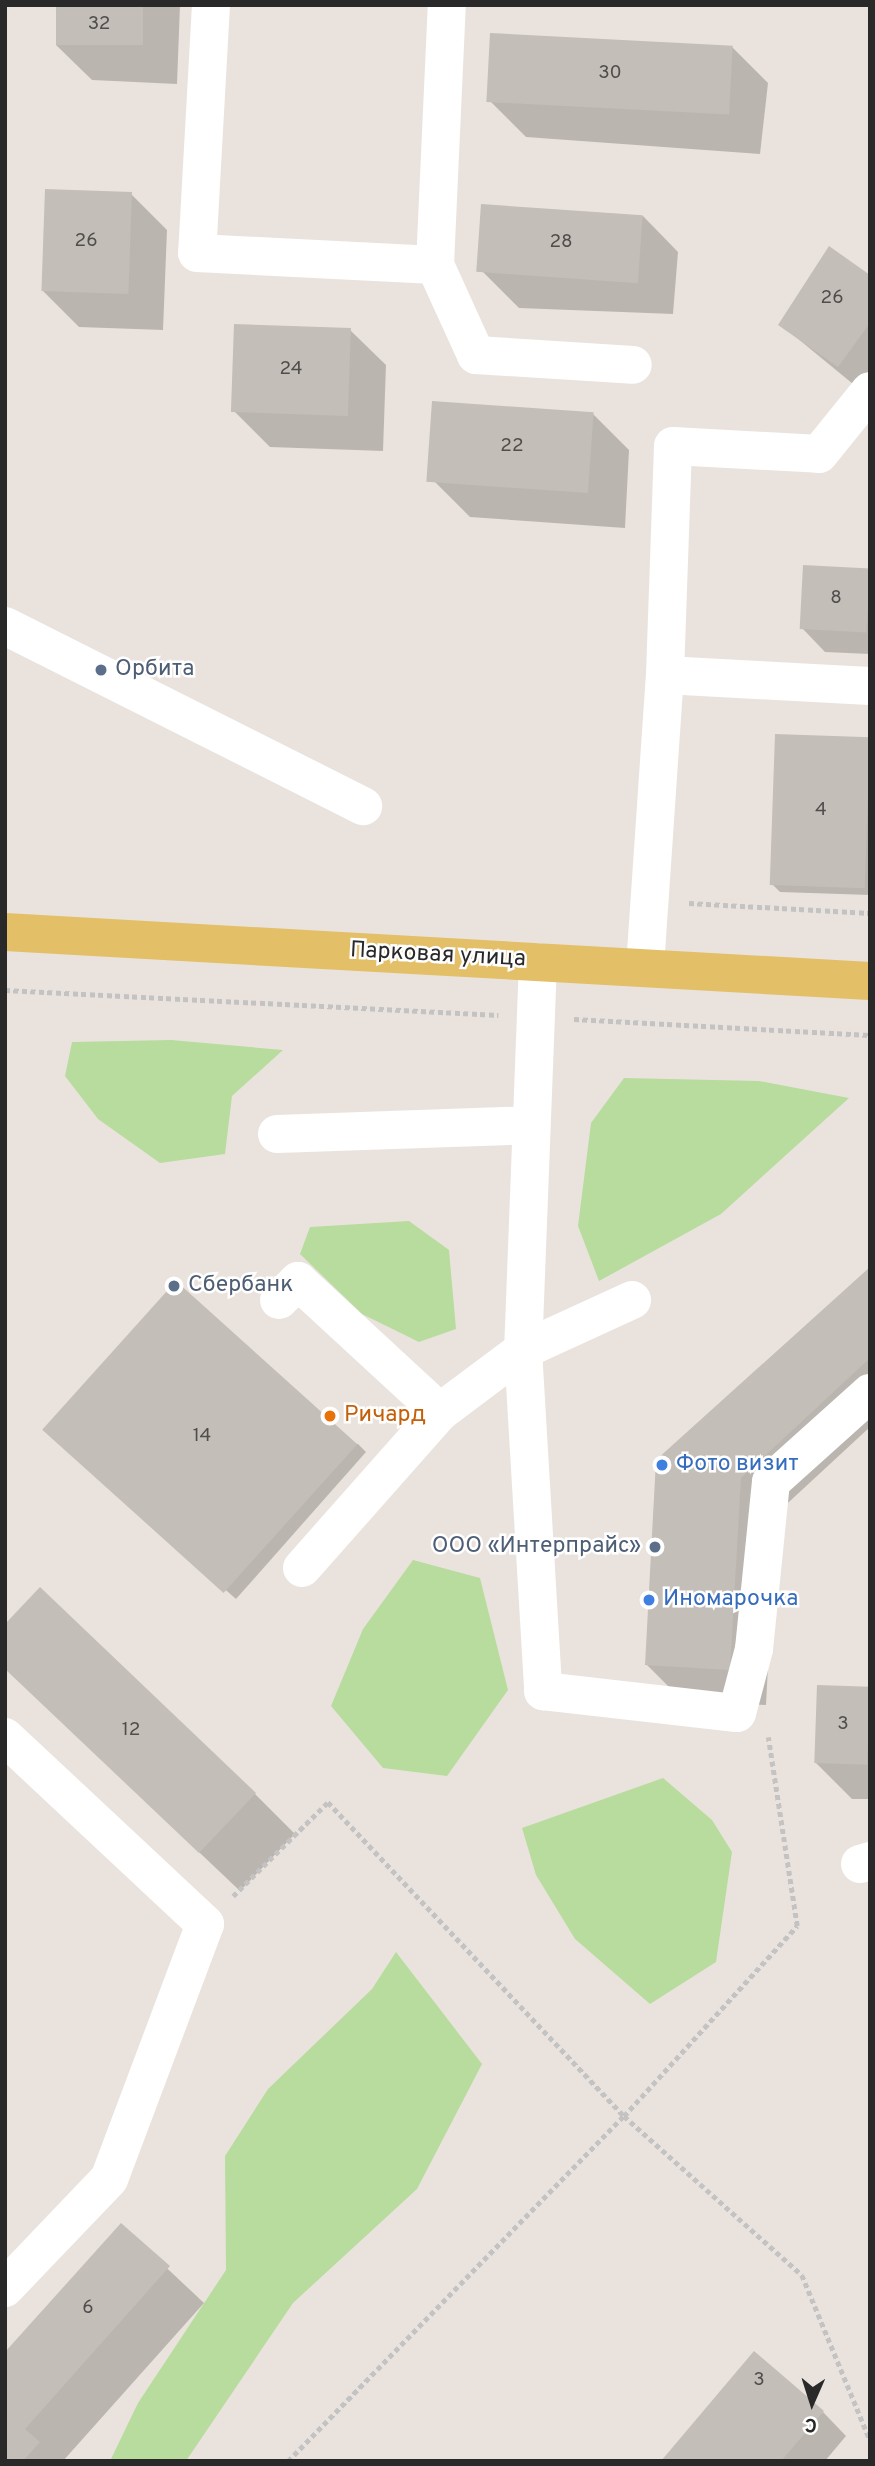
<!DOCTYPE html>
<meta charset="utf-8">
<style>
body{margin:0}
#map{position:relative;width:875px;height:2466px;overflow:hidden;background:#eae3dd;font-family:Overpass,sans-serif}
div>[style]{position:absolute}
.green>*{inset:0;background:#b7dc9e}
.shadow>*{inset:0;background:#0003}
.building>*{inset:0;background:#c3beb8;transform-origin:0 0}
.path>*{height:4.5px;margin-top:-2.25px;transform-origin:0;background:repeating-linear-gradient(90deg,#c3c3c3 0 5px,transparent 0 8.5px)}
.minor>*{height:38px;margin:-19px;padding:0 19px;transform-origin:19px;border-radius:19px;background:#fff}
.major>*{height:38px;margin:-19px;padding:0 19px;transform-origin:19px;border-radius:19px;background:#e3bf68}
.dots>*{width:19px;height:19px;translate:-50% -50%;box-sizing:border-box;border:4px solid #fff;border-radius:50%}
span{translate:-50% -50%;white-space:nowrap;text-align:center;line-height:1.15;-webkit-text-stroke:5px #fff;paint-order:stroke}
.number-label{font-size:19px;color:#504e4d}
.number-label span{-webkit-text-stroke-width:0}
.service-label{font-size:23px;color:#4e5e75}
.left{translate:0 -50%;text-align:left}
.right{translate:-100% -50%;text-align:right}
.street-label{font-size:23px;color:#292929}
.food-label{font-size:23px;color:#c56008}
.shop-label{font-size:23px;color:#366cbe}
.frame{position:absolute;inset:0;border:7px solid #292929;pointer-events:none}
.north{position:absolute;left:777px;top:2368px;width:70px;height:70px;-webkit-text-stroke:5px #fff;paint-order:stroke;rotate:183deg;font-size:19px;font-weight:700;line-height:28px;text-align:center;color:#292929}
.north::after{content:'';display:block;margin:auto;width:24px;height:32px;background:#292929;clip-path:polygon(50% 0,100% 100%,50% 72%,0 100%)}
</style>
<div id="map">
<div class="green">
<i style="clip-path:polygon(171px 1040px,283px 1050px,232px 1096px,225px 1154px,160px 1163px,98px 1119px,65px 1076px,72px 1042px)"></i>
<i style="clip-path:polygon(624px 1078px,759px 1081px,849px 1098px,721px 1214px,599px 1281px,578px 1226px,591px 1123px)"></i>
<i style="clip-path:polygon(409px 1221px,449px 1250px,456px 1329px,419px 1342px,362px 1314px,300px 1254px,310px 1227px)"></i>
<i style="clip-path:polygon(413px 1560px,480px 1578px,508px 1690px,447px 1776px,383px 1768px,331px 1706px,363px 1629px)"></i>
<i style="clip-path:polygon(663px 1778px,712px 1820px,732px 1852px,716px 1962px,650px 2004px,575px 1939px,536px 1875px,522px 1828px)"></i>
<i style="clip-path:polygon(396px 1952px,482px 2064px,417px 2189px,293px 2303px,186px 2461px,110px 2461px,138px 2403px,226px 2270px,225px 2156px,268px 2089px,372px 1989px)"></i>
</div>
<div class="shadow">
<i style="clip-path:polygon(58px 5px,180px 5px,177px 84px,92px 80px,56px 45px)"></i>
<i style="clip-path:polygon(732px 47px,768px 83px,760px 154px,526px 137px,490px 101px)"></i>
<i style="clip-path:polygon(131px 194px,167px 230px,163px 330px,79px 327px,43px 291px)"></i>
<i style="clip-path:polygon(643px 216px,678px 252px,673px 314px,519px 308px,483px 272px)"></i>
<i style="clip-path:polygon(870px 277px,870px 398px,780px 324px)"></i>
<i style="clip-path:polygon(350px 330px,386px 365px,383px 451px,270px 447px,234px 411px)"></i>
<i style="clip-path:polygon(593px 414px,629px 450px,625px 528px,470px 517px,434px 481px)"></i>
<i style="clip-path:polygon(870px 570px,870px 654px,825px 652px,802px 628px)"></i>
<i style="clip-path:polygon(870px 739px,870px 895px,780px 892px,772px 884px)"></i>
<i style="clip-path:polygon(870px 1270px,870px 1427px,776px 1514px,766px 1705px,682px 1700px,646px 1664px,658px 1460px)"></i>
<i style="clip-path:polygon(54px 1439px,358px 1444px,366px 1452px,236px 1599px)"></i>
<i style="clip-path:polygon(25px 1687px,255px 1794px,295px 1834px,240px 1891px)"></i>
<i style="clip-path:polygon(870px 1689px,870px 1799px,852px 1799px,816px 1763px)"></i>
<i style="clip-path:polygon(121px 2225px,204px 2303px,63px 2461px,5px 2461px)"></i>
<i style="clip-path:polygon(823px 2412px,846px 2436px,825px 2461px,663px 2461px)"></i>
</div>
<div class="building">
<i style="left:56px;top:5px;width:87px;height:40px"></i>
<i style="left:490px;top:33px;width:243px;height:69px;rotate:3deg"></i>
<i style="left:45px;top:189px;width:87px;height:102px;rotate:2deg"></i>
<i style="left:481px;top:204px;width:162px;height:68px;rotate:4deg"></i>
<i style="clip-path:polygon(829px 246px,870px 275px,870px 323px,838px 367px,778px 325px)"></i>
<i style="left:234px;top:324px;width:117px;height:88px;rotate:2deg"></i>
<i style="left:432px;top:401px;width:162px;height:81px;rotate:4deg"></i>
<i style="left:803px;top:565px;width:67px;height:64px;rotate:3deg"></i>
<i style="left:775px;top:734px;width:95px;height:151px;rotate:2deg"></i>
<i style="clip-path:polygon(870px 1267px,870px 1358px,741px 1478px,730px 1670px,645px 1665px,656px 1460px)"></i>
<i style="left:176px;top:1281px;width:244px;height:200px;rotate:42deg"></i>
<i style="clip-path:polygon(40px 1587px,256px 1793px,199px 1853px,5px 1669px,5px 1624px)"></i>
<i style="left:817px;top:1685px;width:53px;height:78px;rotate:2deg"></i>
<i style="clip-path:polygon(121px 2223px,170px 2266px,25px 2429px,40px 2442px,23px 2461px,5px 2461px,5px 2352px)"></i>
<i style="clip-path:polygon(754px 2351px,824px 2411px,781px 2461px,661px 2461px)"></i>
</div>
<div class="path">
<i style="left:689px;top:903px;width:181px;rotate:3.2deg"></i>
<i style="left:5px;top:990px;width:494px;rotate:2.9deg"></i>
<i style="left:574px;top:1019px;width:296px;rotate:3.1deg"></i>
<i style="left:233px;top:1896px;width:134px;rotate:-44.7deg"></i>
<i style="left:328px;top:1802px;width:432px;rotate:46.7deg"></i>
<i style="left:624px;top:2116px;width:239px;rotate:41.8deg"></i>
<i style="left:802px;top:2275px;width:178px;rotate:67.6deg"></i>
<i style="left:288px;top:2461px;width:482px;rotate:-45.8deg"></i>
<i style="left:624px;top:2116px;width:257px;rotate:-47.7deg"></i>
<i style="left:797px;top:1926px;width:191px;rotate:-98.7deg"></i>
</div>
<div class="minor">
<i style="left:211px;top:5px;width:248px;rotate:93.2deg"></i>
<i style="left:197px;top:253px;width:238px;rotate:2.9deg"></i>
<i style="left:435px;top:265px;width:260px;rotate:-87.4deg"></i>
<i style="left:435px;top:265px;width:99px;rotate:65.5deg"></i>
<i style="left:476px;top:355px;width:157px;rotate:3.6deg"></i>
<i style="left:5px;top:626px;width:401px;rotate:26.7deg"></i>
<i style="left:665px;top:675px;width:229px;rotate:-88deg"></i>
<i style="left:673px;top:446px;width:146px;rotate:3.1deg"></i>
<i style="left:819px;top:454px;width:81px;rotate:-51deg"></i>
<i style="left:538px;top:962px;width:388px;rotate:92.2deg"></i>
<i style="left:523px;top:1350px;width:342px;rotate:86.6deg"></i>
<i style="left:543px;top:1691px;width:195px;rotate:6.5deg"></i>
<i style="left:737px;top:1713px;width:66px;rotate:-75.1deg"></i>
<i style="left:754px;top:1649px;width:168px;rotate:-84.2deg"></i>
<i style="left:771px;top:1482px;width:133px;rotate:-42deg"></i>
<i style="left:645px;top:967px;width:293px;rotate:-86.1deg"></i>
<i style="left:665px;top:675px;width:205px;rotate:3.1deg"></i>
<i style="left:277px;top:1134px;width:253px;rotate:-2deg"></i>
<i style="left:279px;top:1300px;width:27px;rotate:-45deg"></i>
<i style="left:298px;top:1281px;width:193px;rotate:42.7deg"></i>
<i style="left:302px;top:1568px;width:208px;rotate:-48.5deg"></i>
<i style="left:440px;top:1412px;width:104px;rotate:-36.8deg"></i>
<i style="left:523px;top:1350px;width:120px;rotate:-24.6deg"></i>
<i style="left:5px;top:1737px;width:274px;rotate:43.1deg"></i>
<i style="left:205px;top:1924px;width:272px;rotate:110.6deg"></i>
<i style="left:109px;top:2179px;width:151px;rotate:133.7deg"></i>
<i style="left:860px;top:1864px;width:10px;rotate:-17deg"></i>
</div>
<div class="major">
<i style="left:5px;top:932px;width:866px;rotate:3.24deg"></i>
</div>
<div class="dots">
<i style="left:101px;top:670px;background:#5c6f8a"></i>
<i style="left:174px;top:1286px;background:#5c6f8a"></i>
<i style="left:330px;top:1416px;background:#e8710a"></i>
<i style="left:662px;top:1465px;background:#3f7fe0"></i>
<i style="left:655px;top:1547px;background:#5c6f8a"></i>
<i style="left:649px;top:1600px;background:#3f7fe0"></i>
</div>
<div class="number-label">
<span style="left:99px;top:25px">32</span>
<span style="left:610px;top:74px">30</span>
<span style="left:86px;top:242px">26</span>
<span style="left:561px;top:243px">28</span>
<span style="left:832px;top:299px">26</span>
<span style="left:291px;top:370px">24</span>
<span style="left:512px;top:447px">22</span>
<span style="left:836px;top:599px">8</span>
<span style="left:821px;top:811px">4</span>
<span style="left:202px;top:1437px">14</span>
<span style="left:843px;top:1725px">3</span>
<span style="left:131px;top:1731px">12</span>
<span style="left:88px;top:2309px">6</span>
<span style="left:759px;top:2381px">3</span>
</div>
<div class="service-label">
<span class="left" style="left:115px;top:670px">Орбита</span>
<span class="left" style="left:188px;top:1286px">Сбербанк</span>
<span class="right" style="left:641px;top:1547px">ООО «Интерпрайс»</span>
</div>
<div class="street-label">
<span style="left:438px;top:956px;rotate:3deg">Парковая улица</span>
</div>
<div class="food-label">
<span class="left" style="left:344px;top:1416px">Ричард</span>
</div>
<div class="shop-label">
<span class="left" style="left:676px;top:1465px">Фото визит</span>
<span class="left" style="left:663px;top:1600px">Иномарочка</span>
</div>
<div class="frame"></div>
<div class="north">С</div>
</div>
